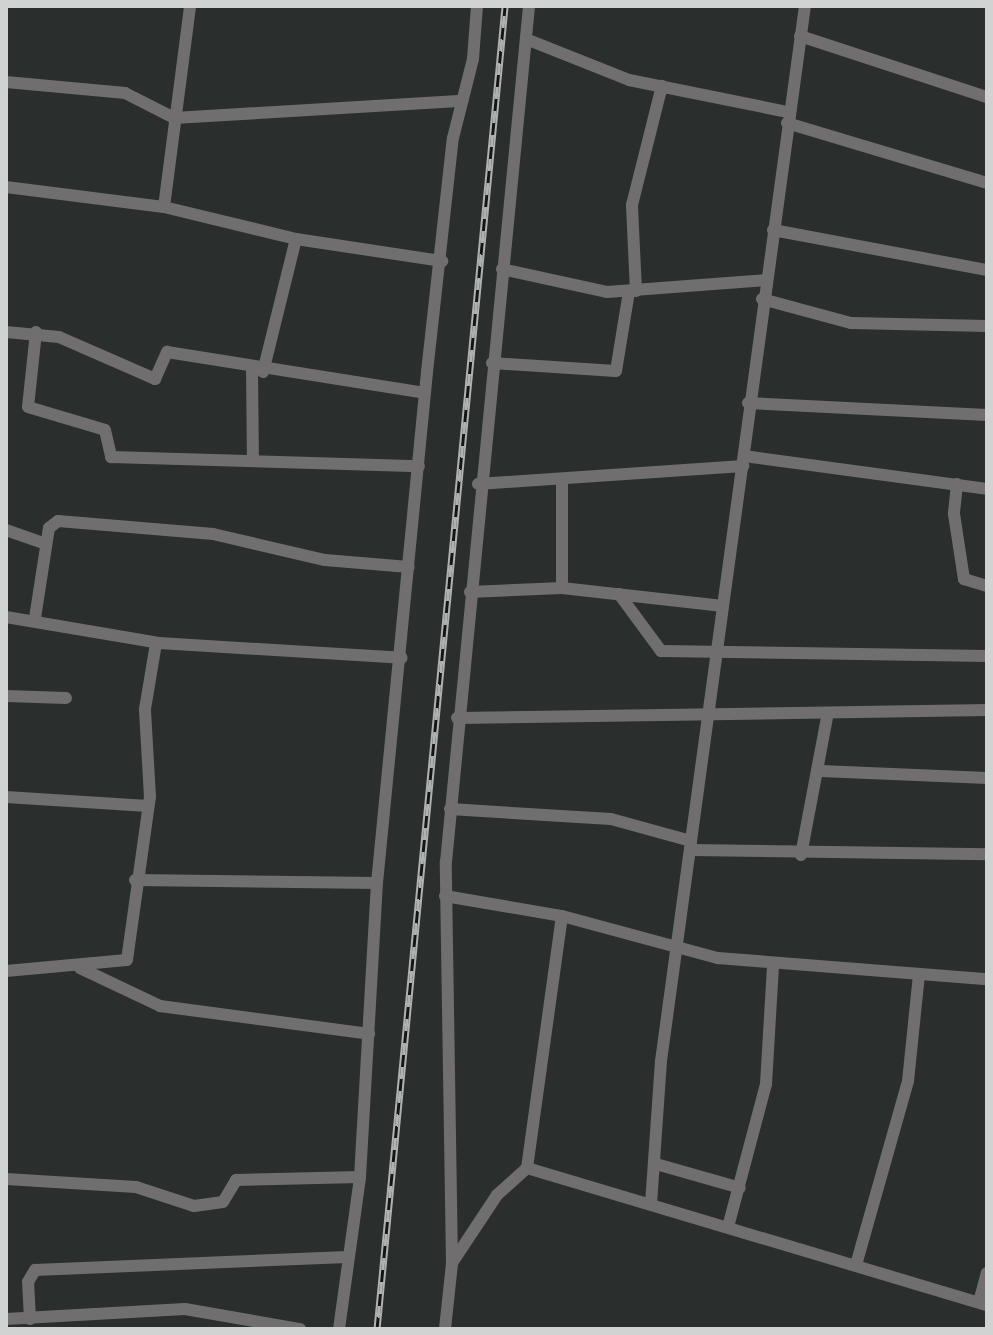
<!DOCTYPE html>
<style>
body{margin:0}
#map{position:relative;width:993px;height:1335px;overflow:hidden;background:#2a2e2c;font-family:Helvetica,sans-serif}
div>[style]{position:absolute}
.minor>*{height:12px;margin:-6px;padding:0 6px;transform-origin:6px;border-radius:6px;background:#706e6f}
.rail>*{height:7px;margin-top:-3.5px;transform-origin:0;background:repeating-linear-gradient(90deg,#141514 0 12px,#afb2b1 0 24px);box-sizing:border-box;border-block:2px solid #afb2b1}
span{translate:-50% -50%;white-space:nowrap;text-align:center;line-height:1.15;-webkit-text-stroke:6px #141514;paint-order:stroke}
.frame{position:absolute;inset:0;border:8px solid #d1d3d2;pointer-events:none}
</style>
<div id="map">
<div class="minor">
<i style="left:800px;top:36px;width:197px;rotate:18.1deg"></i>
<i style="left:526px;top:39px;width:111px;rotate:21.7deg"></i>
<i style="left:629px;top:80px;width:162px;rotate:11.4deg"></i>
<i style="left:6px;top:82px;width:120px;rotate:5.3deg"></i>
<i style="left:125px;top:93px;width:55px;rotate:27deg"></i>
<i style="left:174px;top:118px;width:289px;rotate:-3.4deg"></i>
<i style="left:787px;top:123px;width:209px;rotate:16.7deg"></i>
<i style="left:6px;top:187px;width:159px;rotate:7.2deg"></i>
<i style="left:164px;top:207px;width:136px;rotate:13.6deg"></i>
<i style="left:296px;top:239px;width:148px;rotate:8.6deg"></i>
<i style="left:164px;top:207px;width:203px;rotate:-82.6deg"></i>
<i style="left:773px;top:230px;width:218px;rotate:10.6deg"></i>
<i style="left:502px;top:269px;width:107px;rotate:12.4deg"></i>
<i style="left:607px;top:292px;width:158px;rotate:-4.3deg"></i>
<i style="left:636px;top:291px;width:86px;rotate:-92.7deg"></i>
<i style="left:632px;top:205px;width:123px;rotate:-75.9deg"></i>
<i style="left:762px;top:299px;width:92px;rotate:15.1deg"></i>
<i style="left:851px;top:323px;width:136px;rotate:1.3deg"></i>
<i style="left:6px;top:332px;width:53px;rotate:5.4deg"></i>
<i style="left:59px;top:337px;width:105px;rotate:23.6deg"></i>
<i style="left:155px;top:379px;width:30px;rotate:-66deg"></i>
<i style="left:167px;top:352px;width:261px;rotate:9deg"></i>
<i style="left:36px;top:332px;width:75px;rotate:96.1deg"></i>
<i style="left:28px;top:407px;width:80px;rotate:16.6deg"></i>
<i style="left:105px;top:430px;width:28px;rotate:77deg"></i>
<i style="left:111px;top:457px;width:308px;rotate:1.7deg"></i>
<i style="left:492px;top:363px;width:124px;rotate:3.7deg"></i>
<i style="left:616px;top:371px;width:80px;rotate:-80.7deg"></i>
<i style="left:252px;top:369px;width:90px;rotate:89.4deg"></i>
<i style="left:263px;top:372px;width:137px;rotate:-76.1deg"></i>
<i style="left:748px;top:403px;width:239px;rotate:2.9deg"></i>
<i style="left:744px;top:456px;width:245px;rotate:7.7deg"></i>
<i style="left:562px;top:481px;width:107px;rotate:90deg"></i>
<i style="left:478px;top:484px;width:266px;rotate:-3.9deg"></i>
<i style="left:957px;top:484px;width:30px;rotate:96deg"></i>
<i style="left:954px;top:514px;width:66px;rotate:81.3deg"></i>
<i style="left:964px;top:579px;width:24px;rotate:17deg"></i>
<i style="left:6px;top:530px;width:42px;rotate:19.3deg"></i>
<i style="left:470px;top:592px;width:92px;rotate:-2.5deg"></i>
<i style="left:562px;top:588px;width:162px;rotate:6.4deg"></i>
<i style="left:619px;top:594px;width:71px;rotate:53.6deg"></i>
<i style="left:661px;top:651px;width:326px;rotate:0.9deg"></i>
<i style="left:6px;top:617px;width:155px;rotate:9.6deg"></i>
<i style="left:159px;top:643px;width:243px;rotate:3.5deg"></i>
<i style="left:35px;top:618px;width:91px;rotate:-81.2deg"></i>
<i style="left:49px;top:528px;width:11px;rotate:-38deg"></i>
<i style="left:58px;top:521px;width:156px;rotate:4.8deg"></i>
<i style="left:213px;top:534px;width:115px;rotate:13.1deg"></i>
<i style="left:325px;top:560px;width:84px;rotate:4.8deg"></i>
<i style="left:6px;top:696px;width:60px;rotate:1.9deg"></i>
<i style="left:457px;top:718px;width:530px;rotate:-0.86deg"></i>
<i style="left:821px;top:771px;width:166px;rotate:2.4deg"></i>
<i style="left:6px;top:797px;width:142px;rotate:3.6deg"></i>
<i style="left:450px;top:809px;width:161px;rotate:3.6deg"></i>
<i style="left:611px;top:819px;width:83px;rotate:15.4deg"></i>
<i style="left:690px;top:850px;width:297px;rotate:0.8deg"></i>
<i style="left:801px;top:855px;width:140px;rotate:-79.3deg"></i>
<i style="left:135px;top:880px;width:242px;rotate:0.7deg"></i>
<i style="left:445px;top:896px;width:119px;rotate:9.7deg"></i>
<i style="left:562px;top:916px;width:162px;rotate:15.1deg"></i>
<i style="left:718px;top:958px;width:270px;rotate:4.5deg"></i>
<i style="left:80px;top:968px;width:89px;rotate:25.4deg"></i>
<i style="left:160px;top:1006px;width:211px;rotate:7.6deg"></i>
<i style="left:6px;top:971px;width:121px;rotate:-5.2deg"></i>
<i style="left:127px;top:960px;width:165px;rotate:-82deg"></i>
<i style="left:150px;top:797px;width:88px;rotate:-93.3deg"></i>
<i style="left:145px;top:709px;width:67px;rotate:-80.5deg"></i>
<i style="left:656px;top:1164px;width:87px;rotate:15.9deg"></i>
<i style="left:527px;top:1168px;width:480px;rotate:16.6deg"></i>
<i style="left:6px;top:1179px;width:130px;rotate:3.5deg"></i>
<i style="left:136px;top:1187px;width:61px;rotate:18.1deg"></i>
<i style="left:194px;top:1206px;width:29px;rotate:-8deg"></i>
<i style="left:223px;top:1202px;width:26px;rotate:-59deg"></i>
<i style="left:236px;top:1180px;width:124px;rotate:-1.4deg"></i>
<i style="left:651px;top:1204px;width:143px;rotate:-86deg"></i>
<i style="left:661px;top:1061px;width:1065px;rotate:-82.23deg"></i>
<i style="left:728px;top:1227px;width:148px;rotate:-75.1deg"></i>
<i style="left:766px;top:1084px;width:119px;rotate:-86.6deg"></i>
<i style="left:452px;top:1263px;width:82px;rotate:-56.5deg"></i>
<i style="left:497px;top:1195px;width:40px;rotate:-42deg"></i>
<i style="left:527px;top:1168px;width:254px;rotate:-82.1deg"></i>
<i style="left:856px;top:1265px;width:191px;rotate:-74.2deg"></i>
<i style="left:908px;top:1081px;width:107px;rotate:-84.1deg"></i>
<i style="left:979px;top:1302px;width:30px;rotate:-75deg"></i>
<i style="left:6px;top:1319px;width:179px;rotate:-3.2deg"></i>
<i style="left:185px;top:1309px;width:117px;rotate:9.9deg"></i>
<i style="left:30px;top:1319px;width:37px;rotate:-93deg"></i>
<i style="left:28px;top:1282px;width:14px;rotate:-60deg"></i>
<i style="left:35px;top:1270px;width:313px;rotate:-2.4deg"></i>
<i style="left:339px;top:1329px;width:153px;rotate:-82.1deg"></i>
<i style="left:360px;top:1177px;width:294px;rotate:-86.7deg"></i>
<i style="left:377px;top:883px;width:513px;rotate:-84.41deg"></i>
<i style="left:427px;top:372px;width:235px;rotate:-83.7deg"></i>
<i style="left:453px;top:138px;width:81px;rotate:-75.8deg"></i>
<i style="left:473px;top:59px;width:53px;rotate:-85.7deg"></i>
<i style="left:445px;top:1329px;width:66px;rotate:-83.9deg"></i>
<i style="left:452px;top:1263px;width:401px;rotate:-90.9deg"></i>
<i style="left:446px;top:862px;width:860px;rotate:-84.46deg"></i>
</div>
<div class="rail">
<i style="left:377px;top:1329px;width:1329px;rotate:-84.47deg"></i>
</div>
<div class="frame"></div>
</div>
